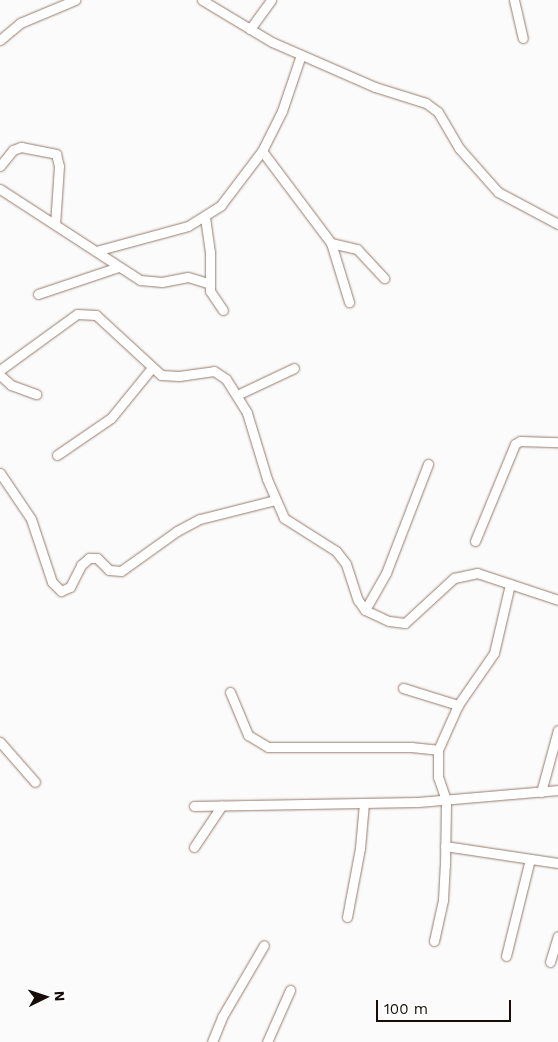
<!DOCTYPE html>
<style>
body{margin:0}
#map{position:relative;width:558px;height:1042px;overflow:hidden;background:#fbfbfb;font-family:"Work Sans",sans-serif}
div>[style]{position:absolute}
.roads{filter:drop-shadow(0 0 1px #947b6e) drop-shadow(0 0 1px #947b6e)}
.minor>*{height:9px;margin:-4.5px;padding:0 4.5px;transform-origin:4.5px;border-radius:4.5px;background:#fff}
span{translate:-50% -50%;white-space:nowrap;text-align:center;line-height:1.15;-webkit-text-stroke:4px #fff;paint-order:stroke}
.north{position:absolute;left:20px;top:972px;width:50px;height:50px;-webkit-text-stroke:4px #fff;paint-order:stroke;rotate:86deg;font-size:14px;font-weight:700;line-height:20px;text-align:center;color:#160d08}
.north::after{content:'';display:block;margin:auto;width:18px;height:22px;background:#160d08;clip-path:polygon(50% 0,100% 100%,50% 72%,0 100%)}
.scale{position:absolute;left:376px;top:1000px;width:135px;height:22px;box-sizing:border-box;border:2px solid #160d08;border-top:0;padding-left:6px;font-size:15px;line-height:18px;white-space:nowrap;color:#160d08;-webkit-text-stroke:4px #fff;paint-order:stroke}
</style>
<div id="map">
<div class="roads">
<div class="minor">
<i style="left:202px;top:0;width:82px;rotate:31deg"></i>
<i style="left:272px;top:42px;width:112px;rotate:23.6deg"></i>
<i style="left:375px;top:87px;width:53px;rotate:17.4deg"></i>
<i style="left:426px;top:103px;width:15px;rotate:37deg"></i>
<i style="left:438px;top:112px;width:42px;rotate:59.7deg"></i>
<i style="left:459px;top:148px;width:59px;rotate:48.4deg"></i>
<i style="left:498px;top:192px;width:68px;rotate:28.1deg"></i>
<i style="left:514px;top:0;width:39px;rotate:77deg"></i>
<i style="left:250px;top:29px;width:36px;rotate:-54deg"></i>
<i style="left:0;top:40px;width:26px;rotate:-40deg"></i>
<i style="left:20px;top:23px;width:60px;rotate:-22.7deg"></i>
<i style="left:262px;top:151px;width:115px;rotate:53.1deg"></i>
<i style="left:331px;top:243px;width:62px;rotate:73deg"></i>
<i style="left:0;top:166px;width:21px;rotate:-51deg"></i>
<i style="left:13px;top:150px;width:9px;rotate:-21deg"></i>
<i style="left:21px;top:147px;width:36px;rotate:11deg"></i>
<i style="left:56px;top:154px;width:12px;rotate:76deg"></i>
<i style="left:59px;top:166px;width:58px;rotate:93.9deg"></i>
<i style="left:0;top:189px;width:167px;rotate:33deg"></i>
<i style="left:140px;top:280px;width:22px;rotate:5deg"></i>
<i style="left:162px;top:282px;width:26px;rotate:-11deg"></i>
<i style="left:188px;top:277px;width:21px;rotate:17deg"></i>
<i style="left:205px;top:217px;width:35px;rotate:82deg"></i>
<i style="left:210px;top:252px;width:39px;rotate:90deg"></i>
<i style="left:210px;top:291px;width:23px;rotate:56deg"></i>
<i style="left:331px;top:243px;width:27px;rotate:13deg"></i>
<i style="left:357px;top:249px;width:40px;rotate:47deg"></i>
<i style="left:96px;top:251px;width:95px;rotate:-15.2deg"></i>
<i style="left:188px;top:226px;width:39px;rotate:-32deg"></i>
<i style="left:221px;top:205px;width:68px;rotate:-52.8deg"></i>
<i style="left:262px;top:151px;width:45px;rotate:-63.4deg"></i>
<i style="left:282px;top:111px;width:59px;rotate:-71.3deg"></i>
<i style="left:38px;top:294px;width:84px;rotate:-18.6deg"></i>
<i style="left:0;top:370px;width:95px;rotate:-36deg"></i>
<i style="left:77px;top:314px;width:19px;rotate:3deg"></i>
<i style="left:96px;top:315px;width:88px;rotate:42.7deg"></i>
<i style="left:161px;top:375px;width:18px;rotate:3deg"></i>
<i style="left:179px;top:376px;width:35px;rotate:-8deg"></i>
<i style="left:214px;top:371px;width:14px;rotate:34deg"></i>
<i style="left:226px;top:379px;width:40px;rotate:58deg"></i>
<i style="left:247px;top:413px;width:69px;rotate:73.1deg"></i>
<i style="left:267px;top:479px;width:43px;rotate:66.4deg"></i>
<i style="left:284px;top:518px;width:62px;rotate:32.4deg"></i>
<i style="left:336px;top:551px;width:16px;rotate:52deg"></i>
<i style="left:346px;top:564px;width:38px;rotate:72deg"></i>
<i style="left:358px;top:600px;width:12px;rotate:55deg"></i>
<i style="left:365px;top:610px;width:26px;rotate:25deg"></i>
<i style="left:389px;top:621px;width:16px;rotate:7deg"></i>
<i style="left:405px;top:623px;width:67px;rotate:-42.6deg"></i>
<i style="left:454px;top:578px;width:24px;rotate:-12deg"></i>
<i style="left:477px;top:573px;width:85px;rotate:18.4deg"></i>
<i style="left:0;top:375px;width:15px;rotate:42deg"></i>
<i style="left:11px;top:385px;width:27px;rotate:20deg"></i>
<i style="left:237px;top:395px;width:63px;rotate:-25.3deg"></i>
<i style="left:57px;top:455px;width:65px;rotate:-34.4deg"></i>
<i style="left:111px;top:418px;width:63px;rotate:-50.8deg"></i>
<i style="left:0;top:473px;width:55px;rotate:56deg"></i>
<i style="left:31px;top:519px;width:66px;rotate:71.6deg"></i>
<i style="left:52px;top:582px;width:13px;rotate:45deg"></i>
<i style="left:61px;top:591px;width:10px;rotate:-24deg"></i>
<i style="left:70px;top:587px;width:25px;rotate:-63deg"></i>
<i style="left:81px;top:565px;width:11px;rotate:-41deg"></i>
<i style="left:89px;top:558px;width:8px"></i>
<i style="left:97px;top:558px;width:17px;rotate:45deg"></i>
<i style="left:109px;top:570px;width:12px;rotate:5deg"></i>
<i style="left:121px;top:571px;width:69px;rotate:-35.5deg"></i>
<i style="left:177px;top:531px;width:26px;rotate:-28deg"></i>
<i style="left:200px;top:519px;width:77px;rotate:-14.2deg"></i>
<i style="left:475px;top:541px;width:105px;rotate:-67.6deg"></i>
<i style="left:515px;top:444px;width:6px;rotate:-31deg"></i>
<i style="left:520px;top:441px;width:38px;rotate:2deg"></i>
<i style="left:365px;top:610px;width:43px;rotate:-60.4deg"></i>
<i style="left:386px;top:573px;width:117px;rotate:-68.9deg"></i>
<i style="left:403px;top:688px;width:58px;rotate:17.2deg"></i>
<i style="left:230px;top:692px;width:47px;rotate:67.3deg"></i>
<i style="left:248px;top:735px;width:23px;rotate:31deg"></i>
<i style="left:268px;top:747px;width:143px"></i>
<i style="left:411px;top:747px;width:27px;rotate:6deg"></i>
<i style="left:0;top:742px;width:53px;rotate:48.8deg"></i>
<i style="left:541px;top:792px;width:64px;rotate:-74.7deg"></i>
<i style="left:194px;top:806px;width:224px;rotate:-1deg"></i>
<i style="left:418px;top:802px;width:141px;rotate:-4.9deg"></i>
<i style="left:445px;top:846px;width:114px;rotate:8.6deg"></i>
<i style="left:194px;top:847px;width:50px;rotate:-56.3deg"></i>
<i style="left:347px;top:917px;width:70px;rotate:-79.3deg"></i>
<i style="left:360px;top:848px;width:45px;rotate:-84.9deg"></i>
<i style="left:434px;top:941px;width:42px;rotate:-77.6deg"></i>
<i style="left:443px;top:900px;width:34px;rotate:-87deg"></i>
<i style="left:445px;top:866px;width:66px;rotate:-89.1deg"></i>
<i style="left:446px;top:800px;width:24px;rotate:-109deg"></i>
<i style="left:438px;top:777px;width:27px;rotate:-90deg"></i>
<i style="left:438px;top:750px;width:49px;rotate:-66deg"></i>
<i style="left:458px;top:705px;width:63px;rotate:-55.3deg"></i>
<i style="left:494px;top:653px;width:71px;rotate:-76.9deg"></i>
<i style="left:506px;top:956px;width:100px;rotate:-76.1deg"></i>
<i style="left:550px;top:962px;width:27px;rotate:-73deg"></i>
<i style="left:212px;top:1042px;width:27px;rotate:-68deg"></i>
<i style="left:222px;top:1017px;width:83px;rotate:-59.7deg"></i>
<i style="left:267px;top:1042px;width:57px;rotate:-66.1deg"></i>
</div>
</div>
<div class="north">N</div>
<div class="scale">100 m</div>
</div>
